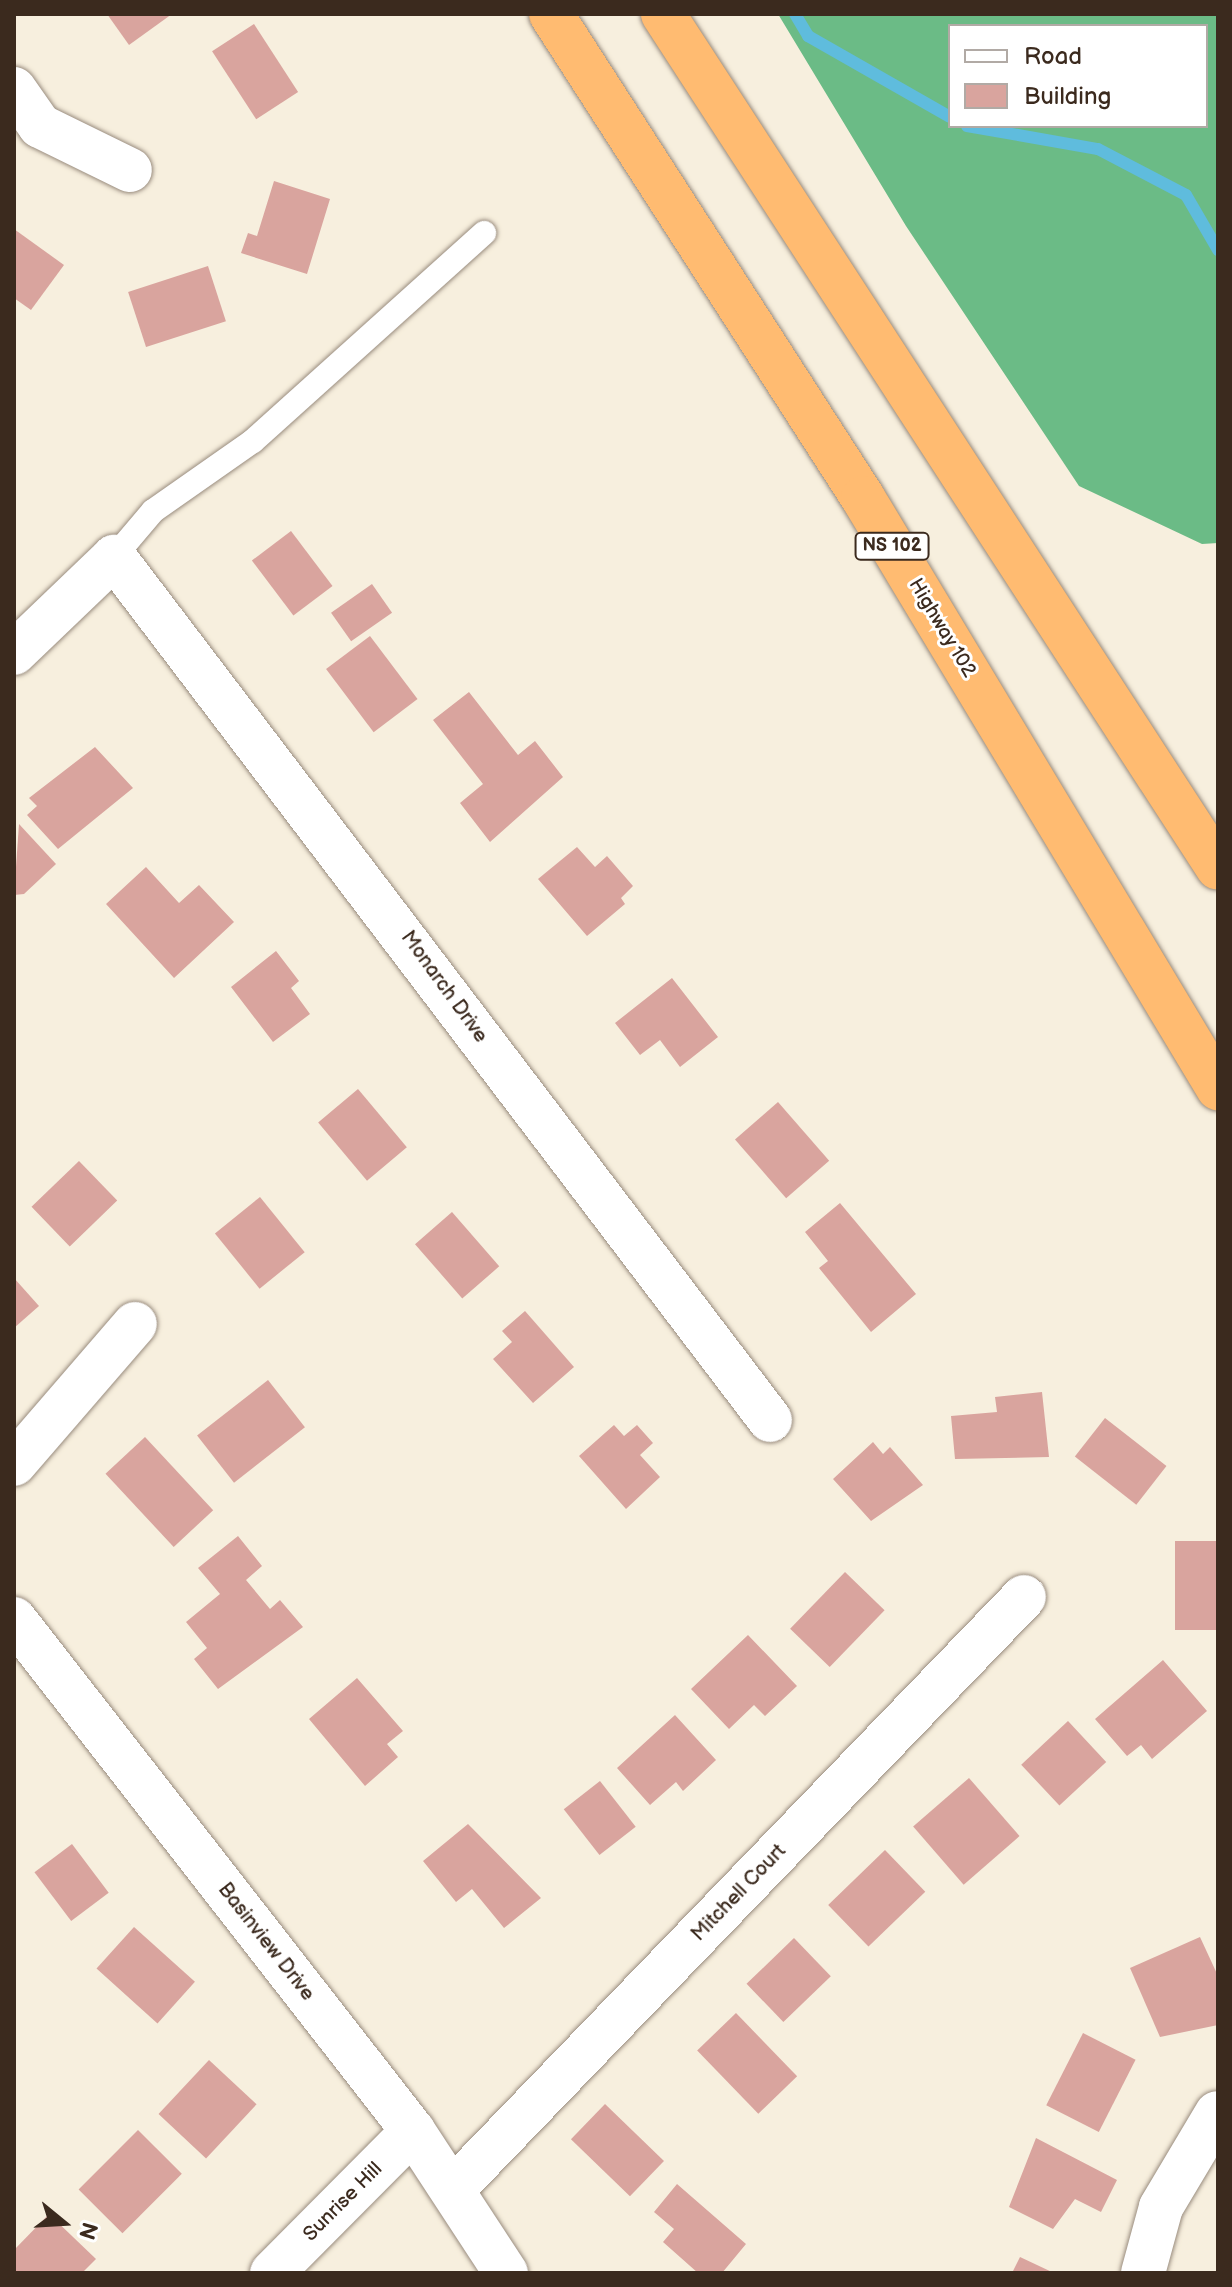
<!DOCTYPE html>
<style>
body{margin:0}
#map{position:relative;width:1232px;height:2287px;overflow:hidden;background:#f7efde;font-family:"Balsamiq Sans",sans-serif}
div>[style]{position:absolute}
.forest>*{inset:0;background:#6bbb86}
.stream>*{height:12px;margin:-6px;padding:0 6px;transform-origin:6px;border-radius:6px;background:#5fbcdd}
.building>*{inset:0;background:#d9a49e;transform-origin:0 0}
.roads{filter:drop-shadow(0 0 2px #998c7e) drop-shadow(0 0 2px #998c7e)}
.service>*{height:24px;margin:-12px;padding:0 12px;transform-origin:12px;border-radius:12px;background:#fff}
.minor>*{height:44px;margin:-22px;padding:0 22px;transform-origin:22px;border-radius:22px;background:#fff}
.motorway>*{height:44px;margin:-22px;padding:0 22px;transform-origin:22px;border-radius:22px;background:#ffbb71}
span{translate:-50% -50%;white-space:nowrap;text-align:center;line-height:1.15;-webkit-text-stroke:6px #fff;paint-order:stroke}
.shield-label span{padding:2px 6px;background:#fff;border:2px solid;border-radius:6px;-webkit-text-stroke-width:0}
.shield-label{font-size:18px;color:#3b2a1e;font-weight:700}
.street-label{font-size:20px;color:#3b2a1e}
.frame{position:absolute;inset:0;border:16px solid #3b2a1e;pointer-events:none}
.legend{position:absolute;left:948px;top:24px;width:260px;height:104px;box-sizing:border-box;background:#fff;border:2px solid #b1aaa5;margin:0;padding:10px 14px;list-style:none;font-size:24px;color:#3b2a1e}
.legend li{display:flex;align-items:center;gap:16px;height:40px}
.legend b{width:40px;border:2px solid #b1aaa5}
.north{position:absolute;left:24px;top:2183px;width:80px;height:80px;-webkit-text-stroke:6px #fff;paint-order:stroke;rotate:108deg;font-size:22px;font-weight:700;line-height:32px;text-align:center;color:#3b2a1e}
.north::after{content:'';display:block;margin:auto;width:28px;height:36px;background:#3b2a1e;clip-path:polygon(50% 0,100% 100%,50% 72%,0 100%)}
</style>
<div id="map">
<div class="forest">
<i style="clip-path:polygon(evenodd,778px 14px,1218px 14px,1218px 543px,1202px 544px,1079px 486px,906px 226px,778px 14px,950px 26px,1206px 26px,1206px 126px,950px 126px,950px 26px)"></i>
</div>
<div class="stream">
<i style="left:795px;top:14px;width:26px;rotate:59deg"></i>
<i style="left:808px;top:36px;width:163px;rotate:29.7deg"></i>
<i style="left:967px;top:126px;width:133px;rotate:10deg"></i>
<i style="left:1098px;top:149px;width:99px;rotate:27.6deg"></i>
<i style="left:1186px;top:195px;width:64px;rotate:59.8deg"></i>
</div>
<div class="building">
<i style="clip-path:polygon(107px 14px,172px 14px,129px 45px)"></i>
<i style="left:254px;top:24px;width:81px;height:50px;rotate:57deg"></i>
<i style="clip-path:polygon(274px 181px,330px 199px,307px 274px,241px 253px,248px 233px,257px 236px)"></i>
<i style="clip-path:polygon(14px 229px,64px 265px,31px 310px,14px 298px)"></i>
<i style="left:208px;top:266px;width:58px;height:84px;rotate:72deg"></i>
<i style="left:291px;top:531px;width:69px;height:49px;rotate:53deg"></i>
<i style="left:372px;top:584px;width:35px;height:50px;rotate:55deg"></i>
<i style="left:370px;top:636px;width:79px;height:55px;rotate:53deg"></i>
<i style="clip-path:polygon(469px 692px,518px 755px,535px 741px,563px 777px,490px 842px,460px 803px,483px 784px,433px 720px)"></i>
<i style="clip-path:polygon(95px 747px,133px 788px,58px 849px,27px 815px,37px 806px,29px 798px)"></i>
<i style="clip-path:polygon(19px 824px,56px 864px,24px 894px,14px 895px)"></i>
<i style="clip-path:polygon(577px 847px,595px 867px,607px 856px,633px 886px,621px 898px,625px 904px,587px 936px,538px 879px)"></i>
<i style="clip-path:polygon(146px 867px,179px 903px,199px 885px,234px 922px,174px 978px,106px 904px)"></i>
<i style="clip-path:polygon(276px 951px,299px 981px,291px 988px,310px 1014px,273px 1042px,231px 987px)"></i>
<i style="clip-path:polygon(672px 978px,718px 1037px,680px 1067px,660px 1040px,640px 1055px,615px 1023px)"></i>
<i style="left:358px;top:1089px;width:76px;height:52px;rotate:50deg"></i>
<i style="left:778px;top:1102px;width:78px;height:57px;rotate:49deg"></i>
<i style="left:79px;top:1161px;width:55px;height:66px;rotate:46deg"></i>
<i style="left:260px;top:1197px;width:71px;height:58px;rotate:51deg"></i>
<i style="clip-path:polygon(840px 1203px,916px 1294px,871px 1332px,819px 1268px,828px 1261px,805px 1232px)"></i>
<i style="left:452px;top:1212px;width:72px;height:49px;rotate:49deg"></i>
<i style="clip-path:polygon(14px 1278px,39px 1306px,14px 1328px)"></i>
<i style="clip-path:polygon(525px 1311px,574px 1367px,533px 1403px,493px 1359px,512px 1342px,502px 1331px)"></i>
<i style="left:268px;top:1380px;width:60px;height:90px;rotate:52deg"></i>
<i style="clip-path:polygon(1042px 1392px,1049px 1457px,955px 1459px,951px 1416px,997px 1412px,995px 1397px)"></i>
<i style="left:1105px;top:1418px;width:78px;height:49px;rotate:38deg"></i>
<i style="clip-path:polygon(614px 1425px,624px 1436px,637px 1425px,653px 1443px,640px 1455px,660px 1477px,626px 1509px,579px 1456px)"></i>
<i style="left:145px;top:1437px;width:100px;height:54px;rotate:47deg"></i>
<i style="clip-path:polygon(873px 1442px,883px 1454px,890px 1447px,923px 1485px,871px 1521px,833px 1479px)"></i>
<i style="clip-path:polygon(238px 1536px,262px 1566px,246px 1580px,270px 1609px,280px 1600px,303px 1627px,218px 1689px,194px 1659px,207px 1648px,186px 1622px,220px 1594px,198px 1568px)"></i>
<i style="left:1175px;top:1541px;width:43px;height:89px"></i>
<i style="left:845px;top:1572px;width:55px;height:79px;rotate:44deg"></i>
<i style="clip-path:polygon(748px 1635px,797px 1686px,765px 1716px,754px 1705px,729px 1729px,691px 1689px)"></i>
<i style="clip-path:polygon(1163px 1660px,1207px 1711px,1152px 1759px,1141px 1745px,1127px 1756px,1095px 1719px)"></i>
<i style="clip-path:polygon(357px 1678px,403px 1731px,387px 1744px,398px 1757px,365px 1786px,309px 1719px)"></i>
<i style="clip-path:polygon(675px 1715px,716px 1760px,683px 1791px,676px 1782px,650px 1805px,617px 1768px)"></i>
<i style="left:1068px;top:1721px;width:56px;height:64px;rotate:47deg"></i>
<i style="left:969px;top:1778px;width:77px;height:74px;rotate:49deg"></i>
<i style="left:600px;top:1781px;width:58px;height:46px;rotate:52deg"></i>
<i style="clip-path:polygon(468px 1824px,541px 1898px,504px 1928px,472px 1889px,456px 1902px,423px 1861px)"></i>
<i style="left:72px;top:1844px;width:61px;height:47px;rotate:53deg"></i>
<i style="left:885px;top:1850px;width:58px;height:79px;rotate:46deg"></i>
<i style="left:134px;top:1927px;width:82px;height:56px;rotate:42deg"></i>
<i style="clip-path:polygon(1200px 1937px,1218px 1976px,1218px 2025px,1160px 2037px,1130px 1968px)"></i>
<i style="left:794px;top:1938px;width:53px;height:66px;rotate:46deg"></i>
<i style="left:736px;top:2013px;width:88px;height:54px;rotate:46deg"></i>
<i style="left:1083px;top:2033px;width:59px;height:81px;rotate:27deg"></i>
<i style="left:209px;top:2060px;width:65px;height:74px;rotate:43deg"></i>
<i style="left:605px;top:2104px;width:82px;height:49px;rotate:44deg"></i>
<i style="left:138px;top:2130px;width:62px;height:84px;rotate:45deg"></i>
<i style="clip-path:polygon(1036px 2138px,1117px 2180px,1101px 2212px,1075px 2199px,1053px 2229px,1009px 2207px)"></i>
<i style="clip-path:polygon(677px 2184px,746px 2244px,722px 2273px,698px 2273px,663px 2242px,674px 2229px,654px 2212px)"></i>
<i style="clip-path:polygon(49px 2214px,96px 2259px,82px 2273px,14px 2273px,14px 2250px)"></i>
<i style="clip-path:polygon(1020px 2257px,1054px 2273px,1012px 2273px)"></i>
</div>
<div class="roads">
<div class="service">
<i style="left:114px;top:557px;width:60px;rotate:-49.7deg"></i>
<i style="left:153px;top:511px;width:122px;rotate:-35deg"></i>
<i style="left:253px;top:441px;width:311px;rotate:-42deg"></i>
</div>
<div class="minor">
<i style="left:14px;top:89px;width:45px;rotate:54.9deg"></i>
<i style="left:40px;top:126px;width:100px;rotate:26.1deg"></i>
<i style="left:14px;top:653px;width:139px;rotate:-43.8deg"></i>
<i style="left:114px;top:557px;width:1084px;rotate:52.76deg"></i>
<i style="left:14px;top:1464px;width:185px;rotate:-49.2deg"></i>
<i style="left:14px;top:1619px;width:649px;rotate:52.07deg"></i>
<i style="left:413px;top:2131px;width:170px;rotate:56.8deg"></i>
<i style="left:454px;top:2188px;width:821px;rotate:-46.04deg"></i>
<i style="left:272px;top:2273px;width:200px;rotate:-45.2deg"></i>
<i style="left:1143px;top:2273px;width:68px;rotate:-74.7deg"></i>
<i style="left:1161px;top:2207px;width:109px;rotate:-59.2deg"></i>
</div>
<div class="motorway">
<i style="left:551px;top:14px;width:576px;rotate:57.19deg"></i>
<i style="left:863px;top:498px;width:689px;rotate:58.96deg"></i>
<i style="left:663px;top:14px;width:1018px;rotate:56.98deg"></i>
</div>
</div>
<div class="shield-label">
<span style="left:892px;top:546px">NS 102</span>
</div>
<div class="street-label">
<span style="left:942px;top:628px;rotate:59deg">Highway 102</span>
<span style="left:444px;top:987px;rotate:54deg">Monarch Drive</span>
<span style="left:739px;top:1893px;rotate:-46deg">Mitchell Court</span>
<span style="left:266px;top:1942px;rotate:52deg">Basinview Drive</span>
<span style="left:343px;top:2202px;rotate:-45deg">Sunrise Hill</span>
</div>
<div class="frame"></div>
<ul class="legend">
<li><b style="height:10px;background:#fff"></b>Road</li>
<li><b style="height:22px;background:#d9a49e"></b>Building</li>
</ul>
<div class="north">N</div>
</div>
